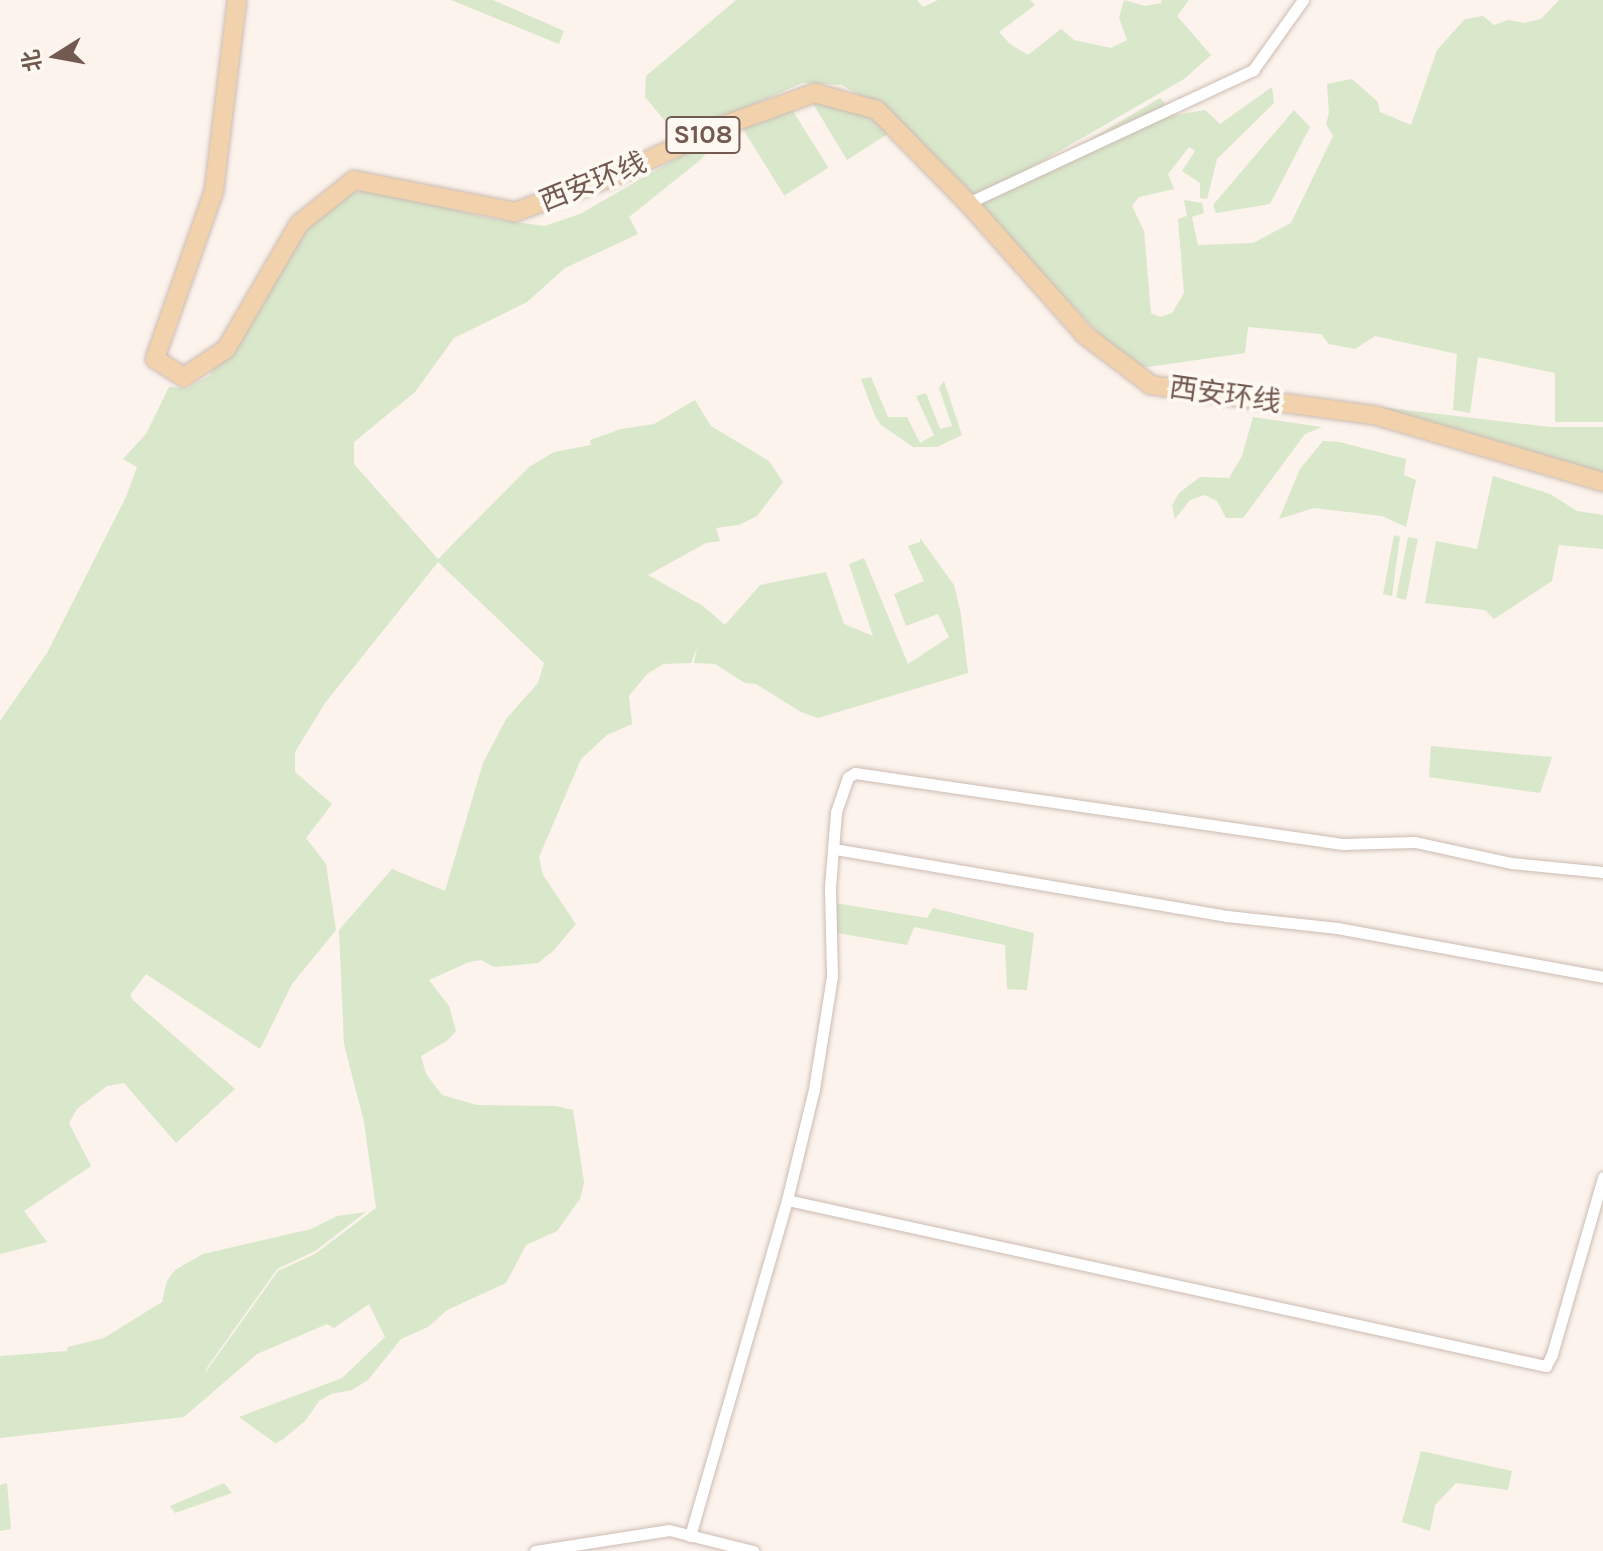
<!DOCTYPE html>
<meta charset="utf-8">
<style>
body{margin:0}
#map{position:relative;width:1603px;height:1551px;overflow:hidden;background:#fbf3ec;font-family:Karla,"Noto Sans SC",sans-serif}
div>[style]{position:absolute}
.green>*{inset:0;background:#d9e7cb;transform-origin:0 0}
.roads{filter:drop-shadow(0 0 2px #ccbbb2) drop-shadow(0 0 2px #ccbbb2)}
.street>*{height:11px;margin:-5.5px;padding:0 5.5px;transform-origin:5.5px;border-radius:5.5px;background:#fff}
.primary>*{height:18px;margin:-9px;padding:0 9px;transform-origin:9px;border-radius:9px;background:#f1d2ac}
span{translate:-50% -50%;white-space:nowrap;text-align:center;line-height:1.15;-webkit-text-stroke:8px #fdf8f2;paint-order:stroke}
.shield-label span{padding:2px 6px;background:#fdf8f2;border:2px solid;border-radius:6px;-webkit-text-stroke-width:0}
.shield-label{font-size:26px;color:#735a51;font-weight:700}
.street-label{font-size:28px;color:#735a51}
.north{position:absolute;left:16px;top:16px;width:80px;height:80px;-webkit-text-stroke:6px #fdf8f2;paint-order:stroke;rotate:259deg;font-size:22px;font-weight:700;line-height:32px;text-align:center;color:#735a51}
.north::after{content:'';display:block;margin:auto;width:28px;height:36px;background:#735a51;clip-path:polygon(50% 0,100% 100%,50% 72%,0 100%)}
</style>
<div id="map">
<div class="green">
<i style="clip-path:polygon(451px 0,493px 0,564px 31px,559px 44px)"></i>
<i style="clip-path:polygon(736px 0,917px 0,923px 7px,938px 0,1030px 0,1035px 5px,999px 32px,1010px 44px,1028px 55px,1061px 29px,1074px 40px,1111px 48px,1127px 40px,1119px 18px,1124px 0,1145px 6px,1162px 3px,1161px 0,1189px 0,1177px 16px,1211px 55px,1184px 79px,973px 201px,888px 112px,842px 85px,802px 83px,684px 136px,670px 127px,645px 97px,646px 76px)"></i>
<i style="clip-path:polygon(1559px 0,1603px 0,1603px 422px,1555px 422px,1555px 373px,1478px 357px,1470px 413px,1453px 410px,1457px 354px,1375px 336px,1355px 349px,1329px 344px,1321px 334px,1248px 327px,1245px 353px,1141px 368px,1111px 346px,977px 206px,1160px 98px,1175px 115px,1205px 110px,1220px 124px,1272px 87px,1274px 103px,1217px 159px,1207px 199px,1200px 198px,1200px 183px,1182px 171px,1195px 151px,1189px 147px,1168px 174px,1174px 189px,1139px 197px,1132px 206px,1144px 231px,1151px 313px,1160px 317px,1172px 313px,1184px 293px,1178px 219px,1187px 216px,1184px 200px,1202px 203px,1204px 213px,1192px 217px,1198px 245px,1253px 243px,1291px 223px,1333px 136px,1326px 124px,1329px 113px,1327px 84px,1352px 79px,1378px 102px,1380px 112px,1411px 125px,1437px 50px,1465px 19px,1483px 16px,1494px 25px,1508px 20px,1524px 23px,1541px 19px)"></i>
<i style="clip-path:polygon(809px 97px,857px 107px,889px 133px,847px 160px)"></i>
<i style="left:786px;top:100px;width:80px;height:52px;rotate:58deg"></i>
<i style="clip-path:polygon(1294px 110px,1310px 127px,1270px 204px,1216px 213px,1213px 205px)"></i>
<i style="clip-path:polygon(731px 127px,699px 161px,629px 217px,638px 234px,565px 268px,527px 302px,454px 338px,415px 392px,354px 442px,354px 464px,438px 559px,529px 467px,554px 452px,591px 445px,590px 440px,621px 429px,654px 424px,695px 400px,711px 426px,769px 461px,783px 482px,757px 516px,739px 525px,716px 528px,720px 541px,706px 543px,648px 575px,703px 606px,725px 625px,760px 585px,826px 572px,844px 624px,873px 636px,849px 564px,864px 558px,908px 664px,949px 637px,938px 614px,906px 626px,894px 594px,924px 581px,908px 546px,920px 542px,920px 538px,954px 585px,961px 615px,968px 673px,818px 718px,801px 712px,756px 684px,745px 683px,715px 664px,694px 663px,697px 647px,691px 663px,663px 664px,647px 674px,629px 696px,632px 724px,607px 735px,581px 759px,539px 857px,543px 875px,576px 924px,553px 951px,538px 963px,494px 967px,481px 960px,469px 962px,429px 980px,449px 1006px,456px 1031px,448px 1040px,421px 1056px,426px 1074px,442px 1095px,477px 1105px,556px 1106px,573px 1110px,584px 1182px,580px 1199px,557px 1231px,526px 1245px,506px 1283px,447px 1310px,428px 1327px,401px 1339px,368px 1380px,352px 1390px,331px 1394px,319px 1401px,305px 1421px,282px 1440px,275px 1443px,239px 1417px,342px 1378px,385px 1337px,369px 1304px,334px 1328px,327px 1324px,257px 1354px,184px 1417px,0 1438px,0 1356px,67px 1351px,68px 1347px,104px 1338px,162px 1302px,167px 1281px,175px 1270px,203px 1254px,311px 1229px,337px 1216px,366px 1212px,315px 1251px,277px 1269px,206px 1369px,208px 1375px,207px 1370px,278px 1271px,315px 1254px,376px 1208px,364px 1122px,344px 1044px,339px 930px,392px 869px,445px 891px,483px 763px,506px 719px,538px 683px,544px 663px,438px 562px,325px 703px,295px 752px,295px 772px,332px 804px,306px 838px,326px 864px,336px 930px,292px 984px,260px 1049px,146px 974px,130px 995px,134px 1001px,235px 1089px,176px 1143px,124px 1083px,107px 1086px,77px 1109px,69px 1123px,91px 1166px,24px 1211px,47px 1242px,0 1254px,0 721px,47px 653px,126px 497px,137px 467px,123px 459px,146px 434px,169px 387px,188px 388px,210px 375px,270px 278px,326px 205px,348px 193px,376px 189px,487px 218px,545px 226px,580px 214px)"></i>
<i style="clip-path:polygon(871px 377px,888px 417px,907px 417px,920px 443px,934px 435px,916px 396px,926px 393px,940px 429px,952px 426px,939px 388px,944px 381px,962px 435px,937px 447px,913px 447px,881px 425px,875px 416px,861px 379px)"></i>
<i style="clip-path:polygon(1312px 399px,1550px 427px,1603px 427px,1603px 480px)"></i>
<i style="clip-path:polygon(1253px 417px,1322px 427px,1305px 434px,1243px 518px,1226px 518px,1217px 501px,1205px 495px,1190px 500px,1175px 519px,1172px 506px,1179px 493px,1200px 477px,1229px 478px,1242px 456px)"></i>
<i style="clip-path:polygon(1323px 441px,1339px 442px,1406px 459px,1404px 475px,1416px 480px,1406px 527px,1382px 516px,1314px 508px,1279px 519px,1300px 469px)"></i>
<i style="clip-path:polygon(1493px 476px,1550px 494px,1577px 511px,1603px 515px,1603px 549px,1559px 545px,1552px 581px,1494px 619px,1485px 610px,1425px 603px,1436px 541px,1477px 549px)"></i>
<i style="clip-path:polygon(1394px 535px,1400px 537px,1392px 596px,1383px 594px)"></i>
<i style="left:1408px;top:537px;width:10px;height:62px;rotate:11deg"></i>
<i style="clip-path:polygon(1431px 746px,1552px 757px,1540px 793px,1429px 777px)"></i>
<i style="clip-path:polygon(829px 902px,927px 918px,933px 908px,1034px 933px,1027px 990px,1007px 989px,1005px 945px,914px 927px,907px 945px,831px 932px)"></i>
<i style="clip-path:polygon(1421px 1451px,1512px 1471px,1508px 1490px,1456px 1483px,1435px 1505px,1430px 1531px,1402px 1522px)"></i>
<i style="clip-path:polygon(7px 1483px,11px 1529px,0 1531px,0 1485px)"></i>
<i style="clip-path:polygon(224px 1483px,232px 1493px,175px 1513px,170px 1506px)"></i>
</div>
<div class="roads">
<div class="street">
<i style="left:968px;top:203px;width:315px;rotate:-25deg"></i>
<i style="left:1253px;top:70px;width:86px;rotate:-54.5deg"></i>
<i style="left:835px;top:849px;width:398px;rotate:9.7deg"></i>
<i style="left:1227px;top:916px;width:111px;rotate:6.2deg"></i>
<i style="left:1337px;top:928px;width:270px;rotate:10.4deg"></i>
<i style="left:787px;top:1200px;width:777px;rotate:12.34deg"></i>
<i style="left:1546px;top:1366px;width:13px;rotate:-63deg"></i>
<i style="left:1552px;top:1354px;width:184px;rotate:-73.9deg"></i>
<i style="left:690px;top:1536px;width:350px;rotate:-73.9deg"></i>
<i style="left:787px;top:1200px;width:114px;rotate:-76.3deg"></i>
<i style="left:814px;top:1089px;width:114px;rotate:-80.9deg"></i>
<i style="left:832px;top:976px;width:89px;rotate:-91.3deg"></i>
<i style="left:830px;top:887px;width:75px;rotate:-85.4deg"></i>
<i style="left:836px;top:812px;width:37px;rotate:-71deg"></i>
<i style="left:848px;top:777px;width:8px;rotate:-30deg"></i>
<i style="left:855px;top:773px;width:494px;rotate:8.3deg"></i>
<i style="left:1344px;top:844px;width:71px;rotate:-1.6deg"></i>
<i style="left:1415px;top:842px;width:98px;rotate:12.3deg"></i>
<i style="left:1511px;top:863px;width:92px;rotate:5.6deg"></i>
<i style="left:535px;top:1551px;width:136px;rotate:-8.9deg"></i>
<i style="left:669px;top:1530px;width:87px;rotate:14deg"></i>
</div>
<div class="primary">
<i style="left:237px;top:0;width:192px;rotate:96.9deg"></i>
<i style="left:214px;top:191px;width:178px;rotate:109.4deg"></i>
<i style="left:155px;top:359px;width:34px;rotate:32deg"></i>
<i style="left:184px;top:377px;width:50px;rotate:-33.7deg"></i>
<i style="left:226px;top:349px;width:145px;rotate:-59.7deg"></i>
<i style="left:299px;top:224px;width:70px;rotate:-38.7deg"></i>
<i style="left:354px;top:180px;width:164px;rotate:11.2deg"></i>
<i style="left:515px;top:212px;width:100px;rotate:-19.9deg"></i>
<i style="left:609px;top:178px;width:128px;rotate:-24.6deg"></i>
<i style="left:725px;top:125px;width:96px;rotate:-19.6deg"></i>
<i style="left:815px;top:93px;width:64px;rotate:15.3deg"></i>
<i style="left:877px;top:110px;width:130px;rotate:45.6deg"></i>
<i style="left:968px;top:203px;width:176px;rotate:48.4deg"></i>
<i style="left:1085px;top:335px;width:83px;rotate:37.1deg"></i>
<i style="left:1151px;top:385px;width:225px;rotate:7.7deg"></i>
<i style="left:1374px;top:415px;width:239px;rotate:16.3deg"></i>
</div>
</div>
<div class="shield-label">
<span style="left:703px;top:135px">S108</span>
</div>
<div class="street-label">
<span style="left:593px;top:182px;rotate:-22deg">西安环线</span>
<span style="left:1225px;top:395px;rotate:8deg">西安环线</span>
</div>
<div class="north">北</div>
</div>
